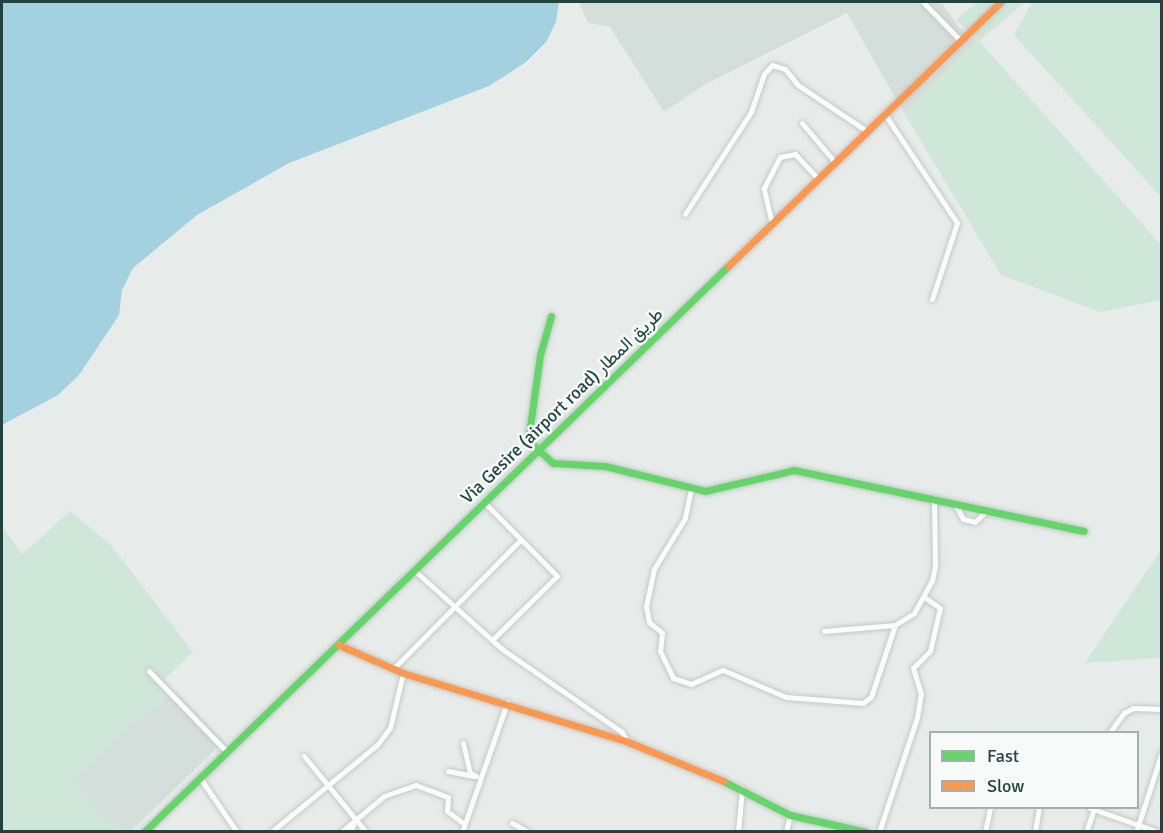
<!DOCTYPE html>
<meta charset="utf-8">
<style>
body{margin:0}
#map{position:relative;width:1163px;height:833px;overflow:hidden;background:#e7ecea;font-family:Signika,Vazirmatn,sans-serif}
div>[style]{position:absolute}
.built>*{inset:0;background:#d4dfdb}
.green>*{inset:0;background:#cfe7d8}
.water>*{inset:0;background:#a3d1e0}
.roads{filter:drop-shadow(0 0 2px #c4c9c8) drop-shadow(0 0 2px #c4c9c8)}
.street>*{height:5px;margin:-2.5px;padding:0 2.5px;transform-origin:2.5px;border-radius:2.5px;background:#fbfcfc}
.fast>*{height:7px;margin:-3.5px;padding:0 3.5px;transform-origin:3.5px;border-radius:3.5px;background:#63d668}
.slow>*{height:7px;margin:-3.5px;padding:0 3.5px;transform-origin:3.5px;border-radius:3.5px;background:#ff974d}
span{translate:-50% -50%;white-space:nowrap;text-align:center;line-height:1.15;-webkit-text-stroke:5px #f6fbf9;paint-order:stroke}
.street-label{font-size:18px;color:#21443e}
.frame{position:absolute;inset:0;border:3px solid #21443e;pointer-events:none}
.legend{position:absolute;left:929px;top:731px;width:210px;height:78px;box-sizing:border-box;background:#f6fbf9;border:2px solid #a1b2ae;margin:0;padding:8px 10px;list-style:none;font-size:18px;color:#21443e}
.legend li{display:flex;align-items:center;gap:12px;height:30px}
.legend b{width:30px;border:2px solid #a1b2ae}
</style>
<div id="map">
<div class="built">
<i style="clip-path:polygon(579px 2px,941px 2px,960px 28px,978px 41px,904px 113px,847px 13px,704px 85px,664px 112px,610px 27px,588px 23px)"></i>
<i style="clip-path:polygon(171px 695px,219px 746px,131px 831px,119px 831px,74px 783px,136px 721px)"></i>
</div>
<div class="green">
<i style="clip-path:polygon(977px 2px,1025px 2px,979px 41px,1161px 245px,1161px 300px,1100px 312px,1001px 275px,904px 113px,978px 41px,956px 20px)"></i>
<i style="clip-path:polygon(1032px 2px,1161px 2px,1161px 197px,1014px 35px)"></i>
<i style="clip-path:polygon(70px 511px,110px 544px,193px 652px,164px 680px,224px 741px,219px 746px,171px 695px,136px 721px,74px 783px,119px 831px,2px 831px,2px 527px,23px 554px)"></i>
<i style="clip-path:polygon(1161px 550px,1161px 658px,1085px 663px)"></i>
</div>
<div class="water">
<i style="clip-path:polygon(2px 2px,559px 2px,556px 22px,546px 42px,526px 62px,489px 86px,289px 163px,197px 215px,133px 268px,122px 290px,119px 315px,79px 375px,58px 395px,2px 425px)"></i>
</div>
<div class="roads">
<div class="street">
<i style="left:923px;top:2px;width:53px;rotate:45.8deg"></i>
<i style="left:884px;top:113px;width:132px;rotate:56.4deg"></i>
<i style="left:957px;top:223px;width:80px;rotate:108.2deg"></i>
<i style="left:802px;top:123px;width:50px;rotate:49.9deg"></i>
<i style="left:685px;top:214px;width:121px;rotate:-57.1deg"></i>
<i style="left:751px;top:112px;width:40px;rotate:-71.1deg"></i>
<i style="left:764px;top:74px;width:12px;rotate:-48deg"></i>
<i style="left:772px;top:65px;width:14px;rotate:17deg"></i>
<i style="left:785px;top:69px;width:21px;rotate:51deg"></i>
<i style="left:798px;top:85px;width:83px;rotate:33.7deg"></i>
<i style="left:772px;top:224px;width:37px;rotate:-103deg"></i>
<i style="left:764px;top:188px;width:35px;rotate:-63deg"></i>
<i style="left:780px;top:157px;width:15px;rotate:-11deg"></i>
<i style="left:795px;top:154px;width:34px;rotate:47deg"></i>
<i style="left:691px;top:489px;width:30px;rotate:102deg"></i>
<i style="left:685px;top:518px;width:60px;rotate:121.3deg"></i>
<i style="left:654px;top:569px;width:38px;rotate:102deg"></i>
<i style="left:646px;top:606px;width:16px;rotate:79deg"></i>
<i style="left:649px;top:622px;width:17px;rotate:40deg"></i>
<i style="left:662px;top:633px;width:18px;rotate:96deg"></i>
<i style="left:660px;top:651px;width:30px;rotate:64deg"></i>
<i style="left:673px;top:678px;width:19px;rotate:18deg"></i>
<i style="left:691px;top:684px;width:35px;rotate:-24deg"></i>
<i style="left:723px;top:670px;width:69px;rotate:23.2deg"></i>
<i style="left:786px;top:697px;width:77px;rotate:4.5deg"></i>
<i style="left:863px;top:703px;width:10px;rotate:-37deg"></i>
<i style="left:871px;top:697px;width:76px;rotate:-71.6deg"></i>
<i style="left:484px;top:502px;width:104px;rotate:45.4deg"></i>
<i style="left:557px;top:576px;width:91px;rotate:135.4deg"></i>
<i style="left:955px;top:504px;width:17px;rotate:62deg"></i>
<i style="left:963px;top:519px;width:12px;rotate:14deg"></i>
<i style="left:975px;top:522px;width:16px;rotate:-45deg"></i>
<i style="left:414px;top:570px;width:118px;rotate:41.9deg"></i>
<i style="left:502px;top:649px;width:146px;rotate:34.7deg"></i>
<i style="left:622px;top:732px;width:12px;rotate:59deg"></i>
<i style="left:824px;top:631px;width:71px;rotate:-4.8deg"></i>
<i style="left:895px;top:625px;width:22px;rotate:-32deg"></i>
<i style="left:914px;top:613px;width:37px;rotate:-61deg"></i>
<i style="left:932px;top:581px;width:16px;rotate:-79deg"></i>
<i style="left:935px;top:565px;width:67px;rotate:-90.9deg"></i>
<i style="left:393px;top:669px;width:182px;rotate:-45.4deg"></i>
<i style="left:149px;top:671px;width:111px;rotate:46.1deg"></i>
<i style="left:1110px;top:732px;width:24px;rotate:-54deg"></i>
<i style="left:1124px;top:713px;width:10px;rotate:-29deg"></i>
<i style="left:1133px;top:708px;width:29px;rotate:2deg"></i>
<i style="left:463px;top:743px;width:31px;rotate:77deg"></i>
<i style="left:470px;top:773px;width:7px;rotate:27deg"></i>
<i style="left:304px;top:756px;width:98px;rotate:50.8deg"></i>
<i style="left:448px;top:771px;width:25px;rotate:11deg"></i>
<i style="left:200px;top:778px;width:65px;rotate:55.6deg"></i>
<i style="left:1090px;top:808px;width:72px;rotate:19.4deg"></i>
<i style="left:512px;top:823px;width:18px;rotate:29deg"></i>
<i style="left:271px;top:832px;width:137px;rotate:-39.4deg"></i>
<i style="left:377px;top:745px;width:21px;rotate:-53deg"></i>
<i style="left:390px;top:728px;width:57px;rotate:-76.7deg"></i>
<i style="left:341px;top:832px;width:56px;rotate:-39.9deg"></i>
<i style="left:384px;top:796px;width:34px;rotate:-19deg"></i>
<i style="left:416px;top:785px;width:34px;rotate:21deg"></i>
<i style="left:448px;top:797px;width:14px;rotate:94deg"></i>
<i style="left:447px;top:811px;width:20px;rotate:37deg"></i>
<i style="left:350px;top:832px;width:12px;rotate:-66deg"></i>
<i style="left:462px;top:832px;width:137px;rotate:-70.8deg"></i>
<i style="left:738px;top:832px;width:43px;rotate:-84.7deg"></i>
<i style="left:786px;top:832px;width:17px;rotate:-77deg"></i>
<i style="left:879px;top:832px;width:120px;rotate:-71.6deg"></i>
<i style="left:917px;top:718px;width:24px;rotate:-81deg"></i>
<i style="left:921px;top:694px;width:27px;rotate:-107deg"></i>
<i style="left:913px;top:668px;width:24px;rotate:-45deg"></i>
<i style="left:930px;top:651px;width:44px;rotate:-76.9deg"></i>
<i style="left:940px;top:608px;width:19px;rotate:-145deg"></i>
<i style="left:985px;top:832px;width:25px;rotate:-78deg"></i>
<i style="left:1035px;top:832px;width:24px;rotate:-81deg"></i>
<i style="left:1086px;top:832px;width:24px;rotate:-71deg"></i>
<i style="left:1136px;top:832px;width:84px;rotate:-72deg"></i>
</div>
<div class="fast">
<i style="left:551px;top:316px;width:41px;rotate:105.8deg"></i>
<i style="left:540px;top:355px;width:86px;rotate:98deg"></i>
<i style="left:528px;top:440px;width:34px;rotate:43deg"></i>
<i style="left:553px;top:463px;width:52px;rotate:3.3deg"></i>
<i style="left:605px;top:466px;width:103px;rotate:14deg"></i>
<i style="left:705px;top:491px;width:91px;rotate:-13.3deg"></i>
<i style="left:794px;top:470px;width:296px;rotate:11.9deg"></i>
<i style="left:723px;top:781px;width:75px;rotate:26.9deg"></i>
<i style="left:790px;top:815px;width:78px;rotate:12.6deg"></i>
<i style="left:144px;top:832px;width:813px;rotate:-44.1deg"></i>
</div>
<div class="slow">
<i style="left:728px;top:266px;width:379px;rotate:-44.1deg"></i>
<i style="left:339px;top:645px;width:70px;rotate:23.6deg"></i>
<i style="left:403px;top:673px;width:235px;rotate:17deg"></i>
<i style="left:628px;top:742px;width:103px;rotate:22.3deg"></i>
</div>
</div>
<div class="street-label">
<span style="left:562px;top:406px;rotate:-44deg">Via Gesire (airport road) طريق المطار</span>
</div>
<div class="frame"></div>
<ul class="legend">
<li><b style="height:8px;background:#63d668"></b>Fast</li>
<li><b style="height:8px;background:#ff974d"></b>Slow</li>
</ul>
</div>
